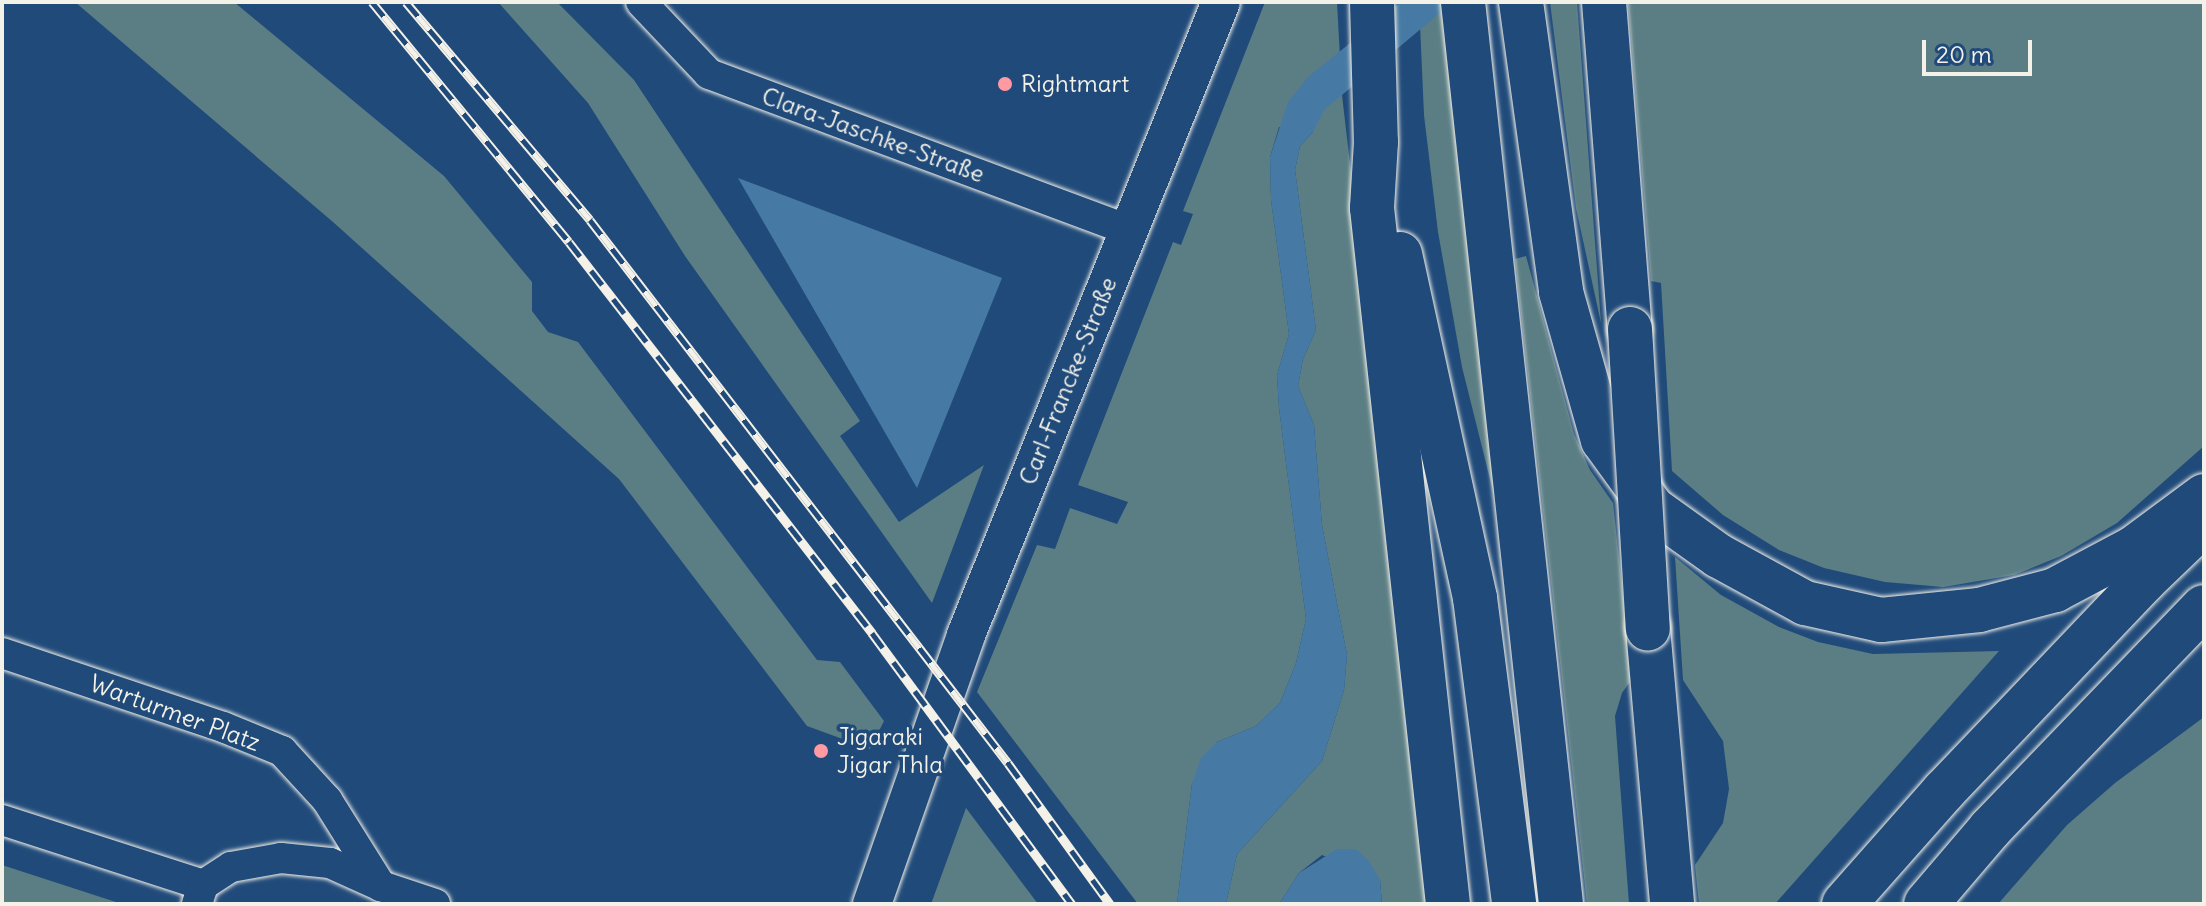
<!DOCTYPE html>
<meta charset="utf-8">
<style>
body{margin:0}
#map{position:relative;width:2206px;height:906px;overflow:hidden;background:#1f4a7a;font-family:Delius,sans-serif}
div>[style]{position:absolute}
.green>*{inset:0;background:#5a7e84}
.water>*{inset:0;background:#467aa4}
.roads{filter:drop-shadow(0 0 2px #f4f1e8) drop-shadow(0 0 2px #f4f1e8)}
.minor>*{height:30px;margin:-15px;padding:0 15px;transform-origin:15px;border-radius:15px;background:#1f4a7a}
.tertiary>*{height:38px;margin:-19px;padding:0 19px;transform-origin:19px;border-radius:19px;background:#1f4a7a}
.motorway>*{height:44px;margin:-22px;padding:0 22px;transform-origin:22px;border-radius:22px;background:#1f4a7a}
.rail>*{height:9px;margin-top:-4.5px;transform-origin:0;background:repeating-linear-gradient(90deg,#1f4a7a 0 18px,#f4f1e8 0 36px);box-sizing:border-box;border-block:2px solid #f4f1e8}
.bridges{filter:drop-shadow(0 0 2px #f4f1e8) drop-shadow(0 0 2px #f4f1e8)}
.motorway-bridge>*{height:44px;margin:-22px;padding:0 22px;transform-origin:22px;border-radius:22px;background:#1f4a7a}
.dots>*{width:22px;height:22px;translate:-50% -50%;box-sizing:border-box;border:4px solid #1f4a7a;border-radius:50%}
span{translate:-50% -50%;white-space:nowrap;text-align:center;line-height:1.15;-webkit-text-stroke:7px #1f4a7a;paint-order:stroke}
.poi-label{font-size:24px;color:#f4f1e8}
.left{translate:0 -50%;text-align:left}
.street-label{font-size:24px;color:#f4f1e8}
.frame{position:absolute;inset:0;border:4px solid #f4f1e8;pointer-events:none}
.scale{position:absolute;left:1922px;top:40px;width:110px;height:36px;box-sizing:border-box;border:4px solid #f4f1e8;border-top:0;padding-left:10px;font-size:24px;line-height:28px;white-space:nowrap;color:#f4f1e8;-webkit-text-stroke:6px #1f4a7a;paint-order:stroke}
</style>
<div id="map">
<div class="green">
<i style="clip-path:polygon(75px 2px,234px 2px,444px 176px,532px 282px,532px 311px,548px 332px,578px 342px,817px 660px,840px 662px,884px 721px,870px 749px,807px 726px,619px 479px,333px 222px)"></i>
<i style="clip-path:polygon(498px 2px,557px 2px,634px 80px,860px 421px,840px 436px,899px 522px,984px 465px,932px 603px,685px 256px,588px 103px)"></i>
<i style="clip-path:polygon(1265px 2px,1337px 2px,1342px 95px,1436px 904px,1382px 904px,1380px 880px,1322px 855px,1299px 873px,1279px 904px,1226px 904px,1237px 854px,1322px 761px,1344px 690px,1347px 655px,1322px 525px,1314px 425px,1298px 386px,1303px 359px,1316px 330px,1295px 170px,1300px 146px,1313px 132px,1279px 127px,1270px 157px,1271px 200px,1289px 334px,1277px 375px,1279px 408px,1306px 619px,1296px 663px,1280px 703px,1256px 726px,1217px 742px,1192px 784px,1177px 904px,1138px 904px,977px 692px,1037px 545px,1055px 549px,1070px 508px,1117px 524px,1128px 502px,1078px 485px,1173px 242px,1181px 245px,1193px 214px,1183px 211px)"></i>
<i style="clip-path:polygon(1419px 2px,1442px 2px,1499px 515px,1462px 367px,1438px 232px,1424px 115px)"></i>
<i style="clip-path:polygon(1550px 2px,1577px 2px,1601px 323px,1576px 208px)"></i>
<i style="clip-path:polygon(1628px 2px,2204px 2px,2204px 446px,2117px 523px,2061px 556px,2014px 575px,1943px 587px,1885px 582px,1824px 568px,1779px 550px,1723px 515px,1672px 471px,1661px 283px,1651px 281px)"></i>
<i style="clip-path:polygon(1526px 256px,1574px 434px,1590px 470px,1613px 503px,1632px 679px,1622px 693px,1615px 716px,1629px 904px,1587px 904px,1515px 259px)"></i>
<i style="clip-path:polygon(1675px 557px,1721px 595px,1779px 627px,1818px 642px,1873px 654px,1999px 651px,1775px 904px,1699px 904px,1695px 865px,1723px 823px,1729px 789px,1723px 741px,1683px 680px)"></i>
<i style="clip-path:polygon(2204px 717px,2204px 904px,1998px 904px,2067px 825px,2115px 783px)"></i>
<i style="clip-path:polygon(966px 808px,1038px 904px,931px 904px)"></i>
<i style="clip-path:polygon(2px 865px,122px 904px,2px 904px)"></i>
</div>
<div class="water">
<i style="clip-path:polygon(1401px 2px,1453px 2px,1324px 110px,1313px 132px,1300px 146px,1295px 170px,1316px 330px,1303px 359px,1298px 386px,1314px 425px,1322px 525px,1347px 655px,1344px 690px,1322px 761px,1237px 854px,1226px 904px,1177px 904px,1192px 784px,1201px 758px,1217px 742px,1256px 726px,1280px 703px,1296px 663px,1306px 619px,1279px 408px,1277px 375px,1289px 334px,1271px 200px,1270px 157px,1288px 102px,1308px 77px)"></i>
<i style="clip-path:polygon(738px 178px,1002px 278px,917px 488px)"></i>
<i style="clip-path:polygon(1337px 849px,1356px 849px,1369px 861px,1380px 880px,1382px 904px,1279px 904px,1299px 873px)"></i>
</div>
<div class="roads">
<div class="minor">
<i style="left:641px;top:2px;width:99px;rotate:46.6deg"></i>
<i style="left:709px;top:74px;width:448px;rotate:20.4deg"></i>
<i style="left:2px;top:653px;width:233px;rotate:18.5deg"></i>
<i style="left:223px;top:727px;width:64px;rotate:22.1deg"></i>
<i style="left:282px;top:751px;width:67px;rotate:47.4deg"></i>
<i style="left:327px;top:800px;width:102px;rotate:57.9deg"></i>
<i style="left:2px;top:820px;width:211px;rotate:17.9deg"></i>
<i style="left:197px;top:904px;width:20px;rotate:-72deg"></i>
<i style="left:203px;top:885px;width:33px;rotate:-33deg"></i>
<i style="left:231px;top:867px;width:51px;rotate:-10.2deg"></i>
<i style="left:281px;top:858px;width:49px;rotate:5.8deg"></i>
<i style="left:330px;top:863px;width:56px;rotate:24.3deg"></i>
<i style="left:381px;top:886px;width:57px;rotate:18.4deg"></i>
</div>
<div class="tertiary">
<i style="left:872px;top:904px;width:285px;rotate:-70.7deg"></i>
<i style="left:966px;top:635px;width:682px;rotate:-68.06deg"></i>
</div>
<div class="motorway">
<i style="left:1372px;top:2px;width:140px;rotate:88.4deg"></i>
<i style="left:1376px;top:142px;width:66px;rotate:93.5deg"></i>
<i style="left:1372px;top:208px;width:700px;rotate:83.77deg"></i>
<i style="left:1463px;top:2px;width:907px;rotate:83.8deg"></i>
<i style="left:1521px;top:2px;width:293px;rotate:82.1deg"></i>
<i style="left:1561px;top:292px;width:154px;rotate:74.2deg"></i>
<i style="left:1603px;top:440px;width:85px;rotate:54.1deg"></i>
<i style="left:1653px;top:509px;width:81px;rotate:35.5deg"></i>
<i style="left:1719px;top:556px;width:98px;rotate:28.7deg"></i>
<i style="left:1805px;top:603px;width:78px;rotate:12.6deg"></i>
<i style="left:1881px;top:620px;width:99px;rotate:-5.8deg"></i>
<i style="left:1979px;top:610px;width:79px;rotate:-14.7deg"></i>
<i style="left:2055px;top:590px;width:89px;rotate:-28deg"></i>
<i style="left:2134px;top:548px;width:87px;rotate:-36.6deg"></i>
<i style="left:1604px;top:2px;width:328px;rotate:85.5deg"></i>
<i style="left:1400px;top:254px;width:352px;rotate:77.7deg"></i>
<i style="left:1475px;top:598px;width:308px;rotate:82.7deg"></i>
<i style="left:1648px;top:628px;width:277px;rotate:85deg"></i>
<i style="left:1844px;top:904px;width:151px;rotate:-48.5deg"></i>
<i style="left:1944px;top:791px;width:290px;rotate:-46.4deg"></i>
<i style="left:2144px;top:581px;width:72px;rotate:-43.9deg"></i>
<i style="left:1926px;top:904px;width:99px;rotate:-49.5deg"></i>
<i style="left:1990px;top:829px;width:308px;rotate:-46.1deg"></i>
</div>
</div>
<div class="rail">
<i style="left:372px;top:2px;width:310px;rotate:50.6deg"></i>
<i style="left:569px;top:242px;width:495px;rotate:52.2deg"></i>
<i style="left:872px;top:633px;width:337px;rotate:53.6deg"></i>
<i style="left:406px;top:2px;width:285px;rotate:49.8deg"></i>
<i style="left:590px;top:220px;width:685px;rotate:52.41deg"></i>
<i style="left:1008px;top:763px;width:174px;rotate:54.1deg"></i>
</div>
<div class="bridges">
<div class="motorway-bridge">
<i style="left:1630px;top:329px;width:300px;rotate:86.6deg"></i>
</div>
</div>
<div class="dots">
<i style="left:1005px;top:84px;background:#ff9aa2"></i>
<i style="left:821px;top:751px;background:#ff9aa2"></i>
</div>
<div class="poi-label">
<span class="left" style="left:1021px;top:84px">Rightmart</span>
<span class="left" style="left:837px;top:751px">Jigaraki<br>Jigar Thla</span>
</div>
<div class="street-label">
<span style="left:873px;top:135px;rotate:20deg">Clara-Jaschke-Straße</span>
<span style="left:1068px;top:381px;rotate:-68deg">Carl-Francke-Straße</span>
<span style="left:175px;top:713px;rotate:20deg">Warturmer Platz</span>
</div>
<div class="frame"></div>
<div class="scale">20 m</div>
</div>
